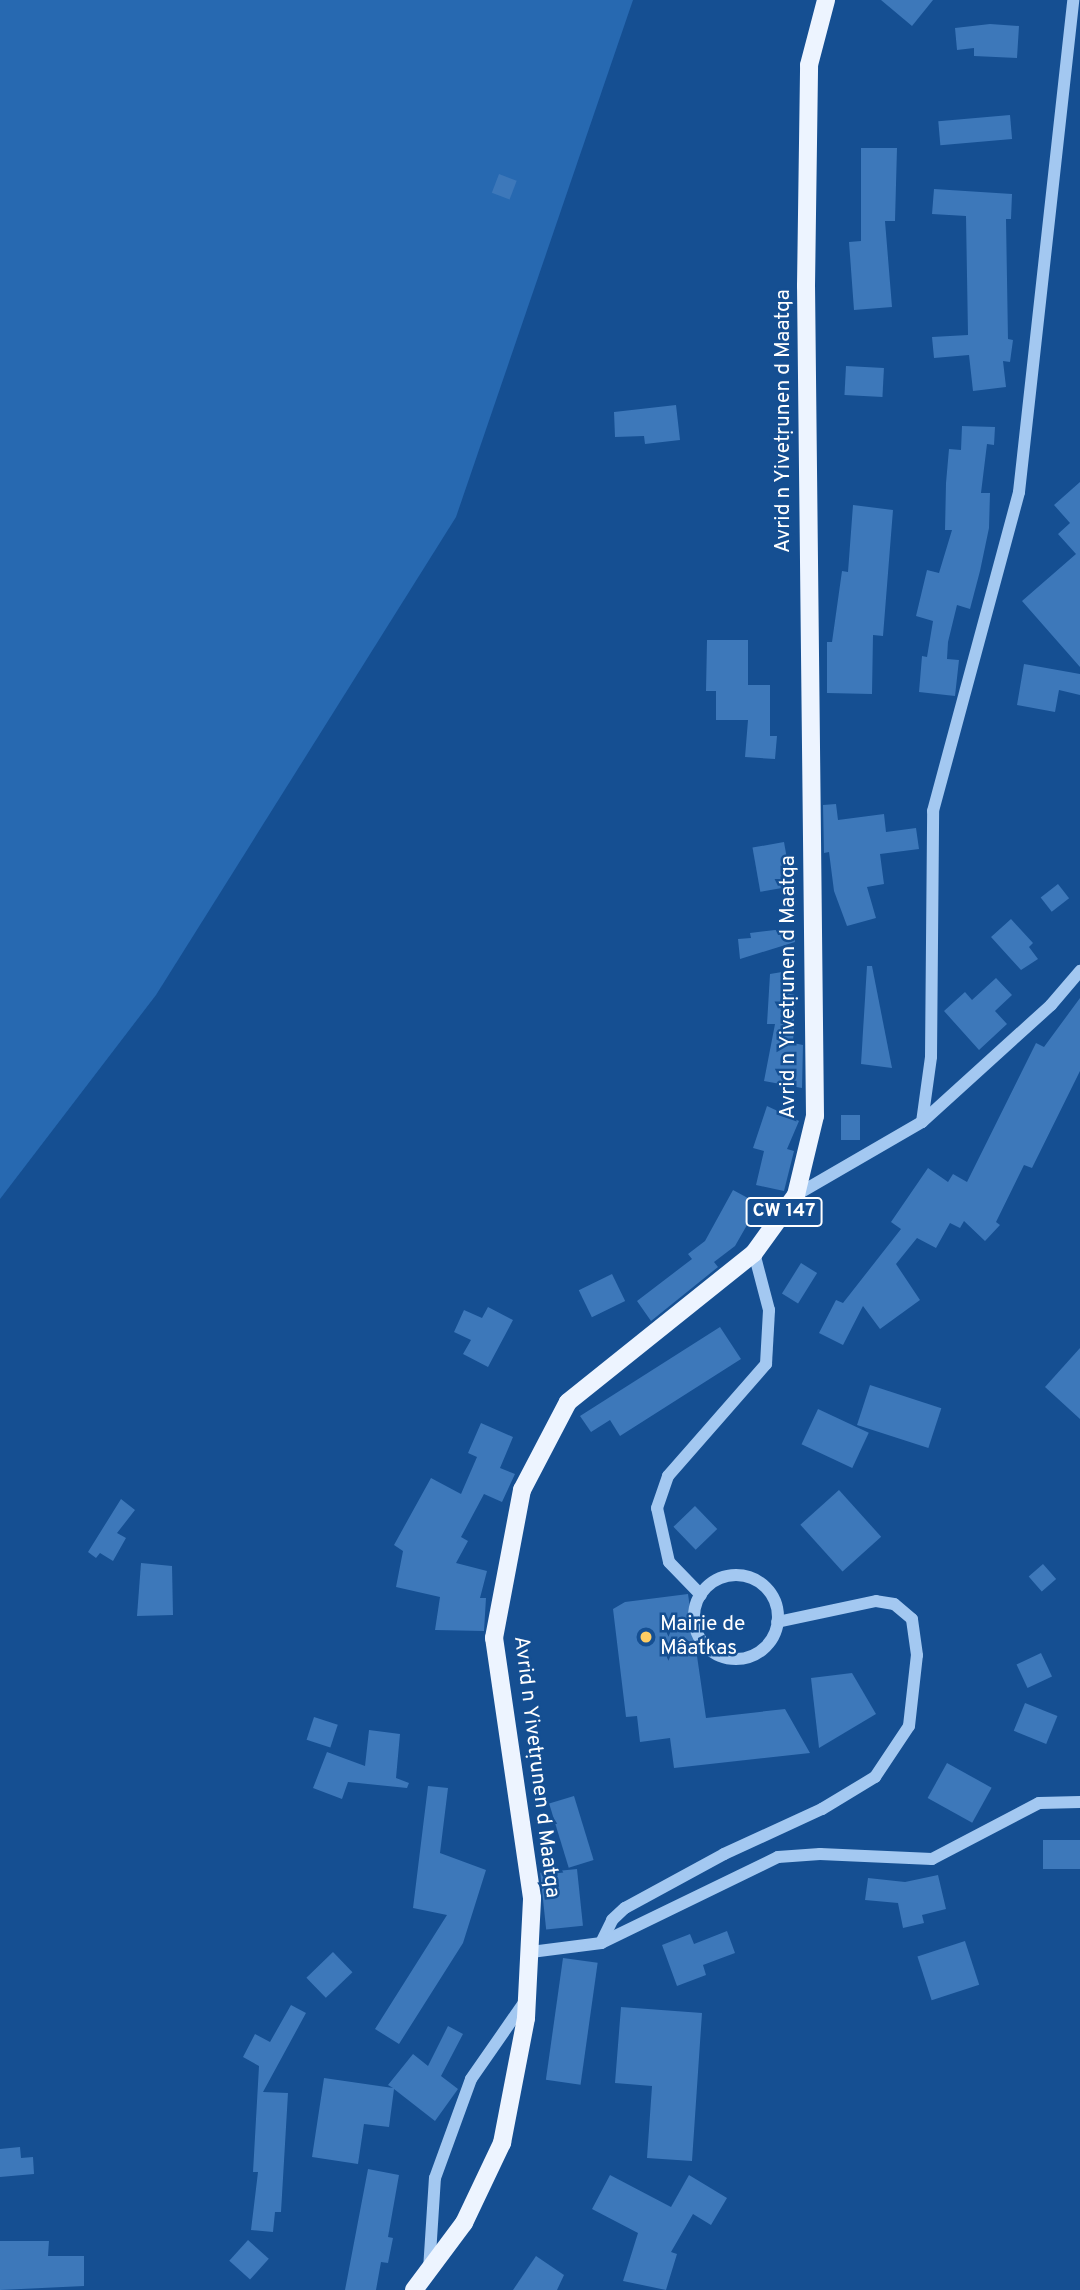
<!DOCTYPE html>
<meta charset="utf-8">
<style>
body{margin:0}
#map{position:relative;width:1080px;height:2290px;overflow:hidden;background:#154f92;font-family:Overpass,sans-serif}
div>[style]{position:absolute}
.green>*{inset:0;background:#2769b1}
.building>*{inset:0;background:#3d78ba;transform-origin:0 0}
.minor>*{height:12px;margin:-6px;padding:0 6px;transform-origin:6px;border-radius:6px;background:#a3c8f1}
.minor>.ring{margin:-6px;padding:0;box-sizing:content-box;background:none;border:12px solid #a3c8f1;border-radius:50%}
.major>*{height:18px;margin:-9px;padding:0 9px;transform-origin:9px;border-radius:9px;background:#edf4ff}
.dots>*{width:19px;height:19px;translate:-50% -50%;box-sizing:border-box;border:4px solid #154f92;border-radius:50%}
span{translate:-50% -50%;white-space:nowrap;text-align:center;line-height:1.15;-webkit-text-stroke:5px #154f92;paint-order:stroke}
.shield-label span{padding:2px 5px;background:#154f92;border:2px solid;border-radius:5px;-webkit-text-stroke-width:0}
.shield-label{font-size:19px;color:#fff;font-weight:700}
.street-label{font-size:21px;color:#fff}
.poi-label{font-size:21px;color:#fff}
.left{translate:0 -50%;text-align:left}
</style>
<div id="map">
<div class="green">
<i style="clip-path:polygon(0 0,633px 0,456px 517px,156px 995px,0 1199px)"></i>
</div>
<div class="building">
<i style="clip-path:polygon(881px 0,933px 0,912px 26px)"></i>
<i style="clip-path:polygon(990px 24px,1019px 26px,1017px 58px,974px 56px,974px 48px,957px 50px,955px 28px)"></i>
<i style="left:1010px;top:115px;width:24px;height:72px;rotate:85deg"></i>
<i style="clip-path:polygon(861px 148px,897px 148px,895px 221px,885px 221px,892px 307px,854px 310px,849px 242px,861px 241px)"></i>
<i style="left:499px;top:174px;width:19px;height:20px;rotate:21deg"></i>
<i style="clip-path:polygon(934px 189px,1012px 194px,1011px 219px,1006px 219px,1008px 339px,1013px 340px,1010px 362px,1003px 361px,1006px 387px,973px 391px,969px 355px,934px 358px,932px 337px,968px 335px,966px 216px,932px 214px)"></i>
<i style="left:846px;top:366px;width:38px;height:29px;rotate:3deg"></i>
<i style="clip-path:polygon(676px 405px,680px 440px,645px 444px,644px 436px,615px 437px,614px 412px)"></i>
<i style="clip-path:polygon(962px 426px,995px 427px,994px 445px,987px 444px,981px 493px,990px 493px,989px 528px,980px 571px,970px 609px,957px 605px,948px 642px,947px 659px,959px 660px,955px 696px,919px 692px,922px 656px,927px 657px,933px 621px,916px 616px,927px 570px,939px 573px,952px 530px,945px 530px,946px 483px,949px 449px,961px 450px)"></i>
<i style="clip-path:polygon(1080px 482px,1080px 667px,1022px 601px,1076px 554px,1058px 534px,1070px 523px,1054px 505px)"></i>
<i style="clip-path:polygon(853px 505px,893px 510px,883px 636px,873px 635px,872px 694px,827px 693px,827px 642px,832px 642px,842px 571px,848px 572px)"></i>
<i style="clip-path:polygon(707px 640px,748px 640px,748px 685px,770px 685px,770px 736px,777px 736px,775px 759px,745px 757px,748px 720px,716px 720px,716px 691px,706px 691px)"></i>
<i style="clip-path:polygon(1024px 664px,1080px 674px,1080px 695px,1059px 690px,1055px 712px,1017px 705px)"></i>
<i style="clip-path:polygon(836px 804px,838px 820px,884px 814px,886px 832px,916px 828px,919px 849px,880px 854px,884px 884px,867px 887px,876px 918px,847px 926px,834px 891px,829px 852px,824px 853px,823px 805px)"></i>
<i style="left:784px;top:842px;width:45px;height:32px;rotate:80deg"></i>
<i style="left:1058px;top:884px;width:18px;height:22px;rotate:52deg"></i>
<i style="clip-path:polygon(1011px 919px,1033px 943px,1029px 947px,1038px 959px,1021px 970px,991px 937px)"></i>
<i style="clip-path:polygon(784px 929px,784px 935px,794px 934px,795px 942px,740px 959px,738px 939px,751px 938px,750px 933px)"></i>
<i style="clip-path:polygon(867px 966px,872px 966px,892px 1068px,861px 1064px)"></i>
<i style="clip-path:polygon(788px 971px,790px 994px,795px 995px,793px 1043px,803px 1045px,802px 1088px,764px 1081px,775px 1024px,767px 1024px,770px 974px)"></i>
<i style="clip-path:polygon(996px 978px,1012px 995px,995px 1011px,1007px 1024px,979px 1050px,944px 1011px,965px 992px,972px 1000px)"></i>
<i style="clip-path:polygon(1080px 998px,1080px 1071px,1032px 1168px,1024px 1165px,996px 1222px,1000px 1225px,985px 1241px,964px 1221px,960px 1228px,950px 1223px,936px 1248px,917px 1238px,896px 1264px,920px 1300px,880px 1329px,863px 1306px,843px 1345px,819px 1333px,836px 1300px,843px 1303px,901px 1229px,891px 1222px,928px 1168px,948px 1182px,953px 1174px,967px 1182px,1036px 1043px,1044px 1047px)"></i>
<i style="clip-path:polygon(767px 1106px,799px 1121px,787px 1149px,794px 1151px,784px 1191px,756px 1185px,764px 1151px,753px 1148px)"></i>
<i style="left:841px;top:1115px;width:19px;height:25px"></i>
<i style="clip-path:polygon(733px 1190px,759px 1204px,735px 1246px,714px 1262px,718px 1267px,651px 1321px,637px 1301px,692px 1259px,688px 1254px,705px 1241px)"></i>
<i style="left:801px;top:1263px;width:19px;height:36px;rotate:32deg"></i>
<i style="left:612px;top:1274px;width:30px;height:37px;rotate:64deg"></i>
<i style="clip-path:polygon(488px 1307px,513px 1320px,488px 1367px,463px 1354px,471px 1340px,454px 1332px,464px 1310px,482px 1318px)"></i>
<i style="clip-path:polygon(720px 1327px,741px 1359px,620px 1436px,610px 1420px,591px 1432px,580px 1416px)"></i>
<i style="clip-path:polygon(1080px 1348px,1080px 1419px,1045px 1387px)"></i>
<i style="left:870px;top:1385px;width:75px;height:42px;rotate:18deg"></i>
<i style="left:818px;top:1409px;width:56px;height:39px;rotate:25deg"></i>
<i style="clip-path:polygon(481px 1423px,513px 1437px,500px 1468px,515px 1474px,502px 1502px,484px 1494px,461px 1537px,468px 1541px,456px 1563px,487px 1571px,480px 1598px,486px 1598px,484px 1631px,435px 1630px,440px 1597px,396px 1587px,403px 1551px,394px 1545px,431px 1478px,461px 1494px,477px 1457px,468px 1453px)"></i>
<i style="left:839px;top:1490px;width:63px;height:52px;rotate:48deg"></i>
<i style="clip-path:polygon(121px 1499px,135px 1510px,117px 1533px,126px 1538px,113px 1561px,100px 1553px,96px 1558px,88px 1552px)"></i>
<i style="left:695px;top:1506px;width:32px;height:30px;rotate:46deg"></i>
<i style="clip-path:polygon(141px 1563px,172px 1566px,173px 1615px,137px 1616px)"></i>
<i style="left:1043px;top:1564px;width:20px;height:19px;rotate:49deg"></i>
<i style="clip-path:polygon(688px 1594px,706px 1718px,785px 1709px,810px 1753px,674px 1768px,670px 1738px,640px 1742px,637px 1716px,626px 1717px,613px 1609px,625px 1602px)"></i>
<i style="left:1041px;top:1653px;width:26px;height:27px;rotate:65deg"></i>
<i style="clip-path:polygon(852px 1673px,876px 1714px,819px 1748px,811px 1678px)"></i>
<i style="left:1025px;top:1703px;width:35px;height:30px;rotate:22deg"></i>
<i style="left:314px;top:1717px;width:25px;height:24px;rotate:18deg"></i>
<i style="clip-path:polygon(369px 1730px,400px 1734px,396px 1778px,409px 1783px,407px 1788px,348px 1782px,342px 1799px,313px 1788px,327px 1752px,365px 1766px)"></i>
<i style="left:947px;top:1763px;width:51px;height:40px;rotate:29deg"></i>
<i style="clip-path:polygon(428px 1786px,448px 1788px,440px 1853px,486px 1870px,463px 1943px,399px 2044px,375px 2029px,447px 1915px,413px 1908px)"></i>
<i style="left:574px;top:1796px;width:67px;height:26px;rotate:73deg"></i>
<i style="left:1080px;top:1840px;width:29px;height:37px;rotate:90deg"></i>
<i style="left:577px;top:1869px;width:57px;height:37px;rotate:84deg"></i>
<i style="clip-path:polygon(938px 1875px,946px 1909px,922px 1915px,924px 1923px,903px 1928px,898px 1903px,865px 1900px,868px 1878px,905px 1882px)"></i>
<i style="clip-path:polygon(727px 1931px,735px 1953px,703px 1965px,706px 1975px,677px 1986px,662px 1945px,690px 1934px,694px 1944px)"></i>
<i style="left:965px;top:1941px;width:46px;height:50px;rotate:72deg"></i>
<i style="left:333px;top:1952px;width:28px;height:37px;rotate:46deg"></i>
<i style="left:563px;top:1958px;width:35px;height:123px;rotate:8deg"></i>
<i style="clip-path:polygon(291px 2005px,306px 2013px,263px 2092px,288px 2093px,281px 2212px,275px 2212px,273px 2232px,251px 2230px,258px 2172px,253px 2172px,259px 2066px,243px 2057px,255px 2034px,270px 2042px)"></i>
<i style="clip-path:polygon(621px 2007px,702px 2013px,692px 2161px,647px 2158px,652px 2086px,615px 2083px)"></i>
<i style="clip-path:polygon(448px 2026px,463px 2034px,441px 2076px,458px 2089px,435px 2121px,394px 2089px,389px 2127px,364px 2124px,358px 2164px,312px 2157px,324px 2078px,393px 2088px,388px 2085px,413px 2054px,428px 2066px)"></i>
<i style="clip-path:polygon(20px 2147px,21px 2158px,33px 2157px,34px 2174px,0 2177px,0 2149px)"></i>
<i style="clip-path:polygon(368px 2169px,399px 2175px,388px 2237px,393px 2238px,388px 2263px,381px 2262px,376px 2290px,345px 2290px)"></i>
<i style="clip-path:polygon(610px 2175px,671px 2207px,689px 2175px,727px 2198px,711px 2225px,693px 2214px,671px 2252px,677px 2254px,666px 2290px,623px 2281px,638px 2233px,592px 2209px)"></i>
<i style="left:248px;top:2240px;width:28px;height:28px;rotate:42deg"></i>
<i style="clip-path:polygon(0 2241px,49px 2241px,48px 2256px,84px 2256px,84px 2286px,0 2290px)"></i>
<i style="clip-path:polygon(536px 2256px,564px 2275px,557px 2290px,513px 2290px)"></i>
</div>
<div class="minor">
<i style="left:922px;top:1122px;width:66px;rotate:-82.1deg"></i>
<i style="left:931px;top:1057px;width:246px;rotate:-89.5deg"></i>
<i style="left:933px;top:811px;width:330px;rotate:-74.9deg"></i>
<i style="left:1019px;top:492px;width:495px;rotate:-83.7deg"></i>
<i style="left:796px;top:1195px;width:146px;rotate:-30.1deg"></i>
<i style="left:922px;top:1122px;width:174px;rotate:-42.2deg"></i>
<i style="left:1051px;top:1005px;width:45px;rotate:-49.5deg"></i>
<i class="ring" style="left:694px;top:1575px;width:72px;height:72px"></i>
<i style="left:701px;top:1595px;width:46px;rotate:-134.1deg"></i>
<i style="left:669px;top:1562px;width:55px;rotate:-102.5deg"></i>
<i style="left:657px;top:1508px;width:34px;rotate:-71deg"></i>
<i style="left:668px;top:1476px;width:149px;rotate:-48.8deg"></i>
<i style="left:766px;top:1364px;width:54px;rotate:-86.8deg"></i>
<i style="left:769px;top:1310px;width:59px;rotate:-104.7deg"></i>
<i style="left:601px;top:1943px;width:25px;rotate:-64deg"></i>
<i style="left:612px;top:1920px;width:18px;rotate:-43deg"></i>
<i style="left:625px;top:1908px;width:113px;rotate:-28.6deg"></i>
<i style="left:724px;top:1854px;width:108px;rotate:-24.7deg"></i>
<i style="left:822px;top:1809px;width:62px;rotate:-31.1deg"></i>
<i style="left:875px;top:1777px;width:61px;rotate:-56.3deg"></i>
<i style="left:909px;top:1726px;width:71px;rotate:-83.6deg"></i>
<i style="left:917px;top:1655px;width:36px;rotate:-98deg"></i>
<i style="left:912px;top:1619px;width:23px;rotate:-140deg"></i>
<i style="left:894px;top:1604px;width:18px;rotate:-171deg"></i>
<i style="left:876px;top:1601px;width:101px;rotate:168deg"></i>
<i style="left:531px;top:1952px;width:71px;rotate:-7.3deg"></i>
<i style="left:601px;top:1943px;width:197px;rotate:-25.9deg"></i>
<i style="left:778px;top:1857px;width:42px;rotate:-4.1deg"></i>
<i style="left:820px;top:1854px;width:112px;rotate:2.6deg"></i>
<i style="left:932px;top:1859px;width:121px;rotate:-27.6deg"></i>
<i style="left:1039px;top:1803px;width:41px;rotate:-1.4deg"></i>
<i style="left:429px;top:2270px;width:92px;rotate:-86.3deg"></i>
<i style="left:435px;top:2178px;width:105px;rotate:-70deg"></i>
<i style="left:471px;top:2079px;width:96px;rotate:-55.2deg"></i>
</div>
<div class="major">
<i style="left:414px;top:2290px;width:84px;rotate:-53.3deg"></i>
<i style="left:464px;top:2223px;width:89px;rotate:-64.6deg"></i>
<i style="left:502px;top:2143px;width:127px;rotate:-79.1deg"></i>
<i style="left:526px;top:2018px;width:120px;rotate:-87.1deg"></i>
<i style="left:532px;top:1898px;width:263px;rotate:-98.3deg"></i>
<i style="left:494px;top:1638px;width:151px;rotate:-79.3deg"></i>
<i style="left:522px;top:1490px;width:99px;rotate:-62.4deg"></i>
<i style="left:568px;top:1402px;width:238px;rotate:-38.7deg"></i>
<i style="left:754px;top:1253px;width:72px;rotate:-54.1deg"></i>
<i style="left:796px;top:1195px;width:81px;rotate:-76.5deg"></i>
<i style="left:815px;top:1116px;width:830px;rotate:-90.62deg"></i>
<i style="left:806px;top:286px;width:221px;rotate:-89.2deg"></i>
<i style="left:809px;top:65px;width:67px;rotate:-75.3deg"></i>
</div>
<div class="dots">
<i style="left:646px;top:1637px;background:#ffcd63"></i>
</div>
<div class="shield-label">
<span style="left:784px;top:1212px">CW 147</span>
</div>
<div class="street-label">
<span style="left:784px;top:421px;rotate:-90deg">Avrid n Yivetṛunen d Maatqa</span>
<span style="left:789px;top:987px;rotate:-90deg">Avrid n Yivetṛunen d Maatqa</span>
<span style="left:536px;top:1767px;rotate:83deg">Avrid n Yivetṛunen d Maatqa</span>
</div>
<div class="poi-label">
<span class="left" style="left:660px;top:1637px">Mairie de<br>Mâatkas</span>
</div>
</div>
